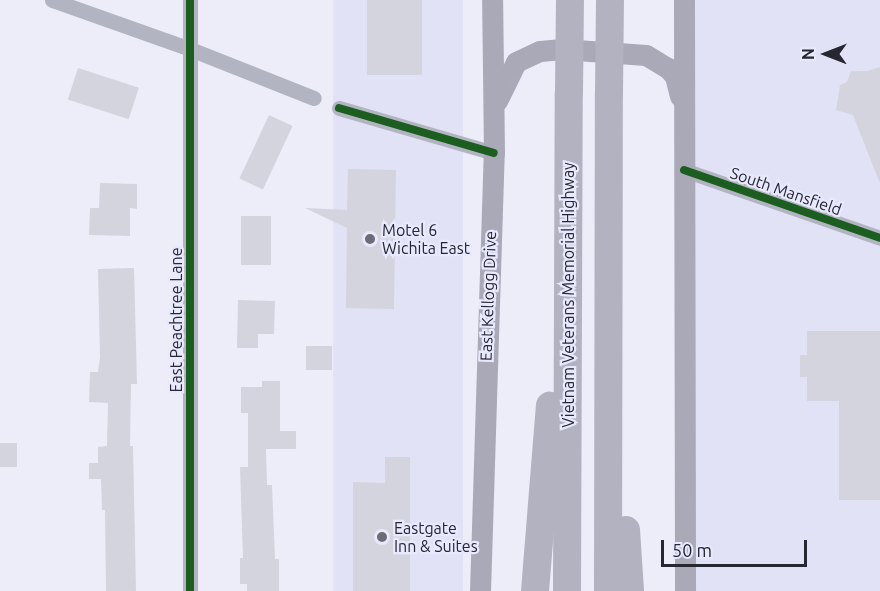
<!DOCTYPE html>
<style>
body{margin:0}
#map{position:relative;width:880px;height:591px;overflow:hidden;background:#ededf9;font-family:Ubuntu,sans-serif}
div>[style]{position:absolute}
.built>*{inset:0;background:#e1e2f6;transform-origin:0 0}
.building>*{inset:0;background:#d4d4de;transform-origin:0 0}
.street>*{height:15px;margin:-7.5px;padding:0 7.5px;transform-origin:7.5px;border-radius:7.5px;background:#b3b4c1}
.secondary>*{height:21px;margin:-10.5px;padding:0 10.5px;transform-origin:10.5px;border-radius:10.5px;background:#a9a9b8}
.highway>*{height:28px;margin:-14px;padding:0 14px;transform-origin:14px;border-radius:14px;background:#b2b2c1}
.highway-bridge>*{height:28px;margin:-14px;padding:0 14px;transform-origin:14px;border-radius:14px;background:#b2b2c1}
.cycleway>*{height:8px;margin:-4px;padding:0 4px;transform-origin:4px;border-radius:4px;background:#1b5e20}
.dots>*{width:16px;height:16px;translate:-50% -50%;box-sizing:border-box;border:3px solid #e8e9fe;border-radius:50%}
span{translate:-50% -50%;white-space:nowrap;text-align:center;line-height:1.15;-webkit-text-stroke:4.5px #e8e9fe;paint-order:stroke}
.street-label{font-size:16px;color:#272731}
.poi-label{font-size:16px;color:#272731}
.left{translate:0 -50%;text-align:left}
.north{position:absolute;left:796px;top:24px;width:60px;height:60px;-webkit-text-stroke:4px #e8e9fe;paint-order:stroke;rotate:270deg;font-size:16px;font-weight:700;line-height:24px;text-align:center;color:#272731}
.north::after{content:'';display:block;margin:auto;width:21px;height:27px;background:#272731;clip-path:polygon(50% 0,100% 100%,50% 72%,0 100%)}
.scale{position:absolute;left:661px;top:540px;width:146px;height:27px;box-sizing:border-box;border:3px solid #272731;border-top:0;padding-left:8px;font-size:18px;line-height:21px;white-space:nowrap;color:#272731;-webkit-text-stroke:4px #e8e9fe;paint-order:stroke}
</style>
<div id="map">
<div class="built">
<i style="left:333px;top:0;width:130px;height:591px"></i>
<i style="left:694px;top:0;width:186px;height:591px"></i>
</div>
<div class="building">
<i style="left:367px;top:0;width:55px;height:75px"></i>
<i style="clip-path:polygon(880px 67px,880px 181px,879px 181px,853px 115px,836px 110px,840px 85px,847px 82px,851px 71px,868px 71px)"></i>
<i style="left:78px;top:68px;width:64px;height:33px;rotate:18deg"></i>
<i style="left:269px;top:115px;width:26px;height:70px;rotate:25deg"></i>
<i style="clip-path:polygon(348px 169px,396px 170px,394px 309px,346px 308px,347px 228px,305px 208px,347px 210px)"></i>
<i style="clip-path:polygon(100px 183px,137px 184px,137px 209px,130px 208px,130px 236px,89px 235px,90px 208px,99px 208px)"></i>
<i style="left:241px;top:216px;width:30px;height:49px"></i>
<i style="clip-path:polygon(134px 268px,137px 384px,131px 384px,130px 446px,133px 446px,136px 591px,106px 591px,105px 510px,102px 510px,101px 479px,89px 479px,89px 463px,98px 463px,98px 447px,107px 446px,108px 403px,89px 402px,90px 372px,98px 372px,100px 357px,98px 269px)"></i>
<i style="clip-path:polygon(238px 300px,275px 301px,274px 334px,258px 334px,258px 348px,237px 348px)"></i>
<i style="clip-path:polygon(807px 331px,880px 331px,880px 500px,839px 500px,839px 401px,807px 401px,807px 377px,800px 377px,800px 355px,807px 355px)"></i>
<i style="left:306px;top:346px;width:26px;height:24px"></i>
<i style="clip-path:polygon(262px 381px,280px 381px,280px 431px,296px 431px,296px 449px,266px 449px,267px 485px,272px 485px,275px 559px,279px 559px,279px 591px,247px 591px,247px 584px,240px 584px,240px 558px,243px 558px,240px 467px,248px 467px,248px 413px,241px 413px,241px 387px,262px 387px)"></i>
<i style="left:0;top:443px;width:17px;height:24px"></i>
<i style="clip-path:polygon(385px 457px,410px 457px,410px 591px,353px 591px,353px 482px,385px 483px)"></i>
</div>
<div class="street">
<i style="left:52px;top:0;width:146px;rotate:19.5deg"></i>
<i style="left:190px;top:49px;width:133px;rotate:21.6deg"></i>
<i style="left:339px;top:108px;width:161px;rotate:16.2deg"></i>
<i style="left:684px;top:170px;width:207px;rotate:19.1deg"></i>
<i style="left:190px;top:591px;width:591px;rotate:-90deg"></i>
</div>
<div class="secondary">
<i style="left:684px;top:0;width:591px;rotate:89.9deg"></i>
<i style="left:497px;top:101px;width:43px;rotate:-64deg"></i>
<i style="left:516px;top:62px;width:26px;rotate:-25deg"></i>
<i style="left:540px;top:51px;width:22px;rotate:-5deg"></i>
<i style="left:562px;top:49px;width:84px;rotate:4.1deg"></i>
<i style="left:646px;top:55px;width:26px;rotate:31deg"></i>
<i style="left:668px;top:68px;width:11px;rotate:49deg"></i>
<i style="left:675px;top:76px;width:21px;rotate:76deg"></i>
<i style="left:480px;top:591px;width:438px;rotate:-88.2deg"></i>
<i style="left:494px;top:153px;width:153px;rotate:-90.7deg"></i>
</div>
<div class="highway">
<i style="left:626px;top:530px;width:61px;rotate:86.2deg"></i>
<i style="left:535px;top:591px;width:186px;rotate:-85.4deg"></i>
<i style="left:567px;top:591px;width:498px;rotate:-89.8deg"></i>
<i style="left:608px;top:591px;width:498px;rotate:-89.9deg"></i>
</div>
<div class="highway-bridge">
<i style="left:569px;top:93px;width:93px;rotate:-89.4deg"></i>
<i style="left:609px;top:93px;width:93px;rotate:-89.4deg"></i>
</div>
<div class="cycleway">
<i style="left:339px;top:108px;width:161px;rotate:16.2deg"></i>
<i style="left:684px;top:170px;width:207px;rotate:19.1deg"></i>
<i style="left:190px;top:591px;width:591px;rotate:-90deg"></i>
</div>
<div class="dots">
<i style="left:370px;top:239px;background:#6c6c77"></i>
<i style="left:382px;top:537px;background:#6c6c77"></i>
</div>
<div class="street-label">
<span style="left:786px;top:191px;rotate:19deg">South Mansfield</span>
<span style="left:568px;top:295px;rotate:-90deg">Vietnam Veterans Memorial Highway</span>
<span style="left:488px;top:296px;rotate:-88deg">East Kellogg Drive</span>
<span style="left:176px;top:320px;rotate:-90deg">East Peachtree Lane</span>
</div>
<div class="poi-label">
<span class="left" style="left:382px;top:239px">Motel 6<br>Wichita East</span>
<span class="left" style="left:394px;top:537px">Eastgate<br>Inn &amp; Suites</span>
</div>
<div class="north">N</div>
<div class="scale">50 m</div>
</div>
